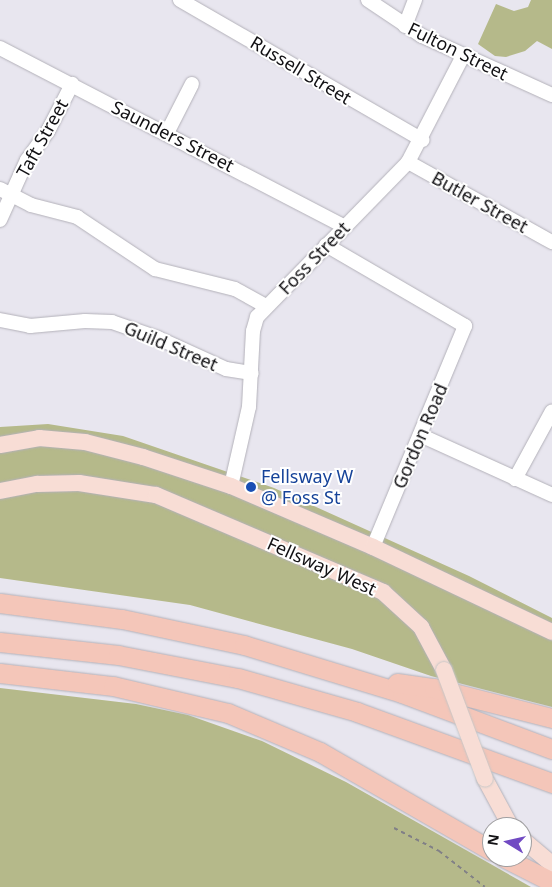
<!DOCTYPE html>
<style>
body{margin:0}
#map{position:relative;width:552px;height:887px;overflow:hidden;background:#e8e6ef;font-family:"Noto Sans",sans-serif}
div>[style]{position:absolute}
.forest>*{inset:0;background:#b5b98a}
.path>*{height:2px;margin-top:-1px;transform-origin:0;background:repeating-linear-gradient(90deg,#818086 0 4px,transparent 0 8px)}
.roads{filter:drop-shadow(0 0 1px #b3b1b9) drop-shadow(0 0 1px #b3b1b9)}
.minor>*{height:14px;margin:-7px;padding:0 7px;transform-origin:7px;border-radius:7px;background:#fff}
.major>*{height:16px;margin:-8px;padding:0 8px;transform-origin:8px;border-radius:8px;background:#f8ddd5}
.highway>*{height:19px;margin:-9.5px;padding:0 9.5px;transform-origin:9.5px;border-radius:9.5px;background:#f4c6b9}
.bridges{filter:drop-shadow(0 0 1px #c6c6c6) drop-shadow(0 0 1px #c6c6c6)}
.major-bridge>*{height:16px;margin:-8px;padding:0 8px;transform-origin:8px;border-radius:8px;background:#f8ddd5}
.dots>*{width:14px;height:14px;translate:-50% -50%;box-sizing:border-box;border:2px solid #fff;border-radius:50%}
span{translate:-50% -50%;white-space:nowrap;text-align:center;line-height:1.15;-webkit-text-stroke:4px #fff;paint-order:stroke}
.street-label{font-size:18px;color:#111013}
.transit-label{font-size:18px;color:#164399}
.left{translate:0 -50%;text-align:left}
.north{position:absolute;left:482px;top:817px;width:50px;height:50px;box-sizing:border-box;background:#fff;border:1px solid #a09fa1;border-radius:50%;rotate:279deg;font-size:14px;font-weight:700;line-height:20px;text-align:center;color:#111013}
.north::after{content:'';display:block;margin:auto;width:18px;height:22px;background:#714ac3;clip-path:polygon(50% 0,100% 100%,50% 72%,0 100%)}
</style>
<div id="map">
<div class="forest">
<i style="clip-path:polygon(531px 0,552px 0,552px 49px,537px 41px,525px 51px,506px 57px,495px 56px,478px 44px,496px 4px,514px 11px,528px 7px)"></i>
<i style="clip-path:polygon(48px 424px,123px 436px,274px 488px,469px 576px,552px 618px,552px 707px,431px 676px,352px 649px,190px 605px,0 578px,0 427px)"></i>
<i style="clip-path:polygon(0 688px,136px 704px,188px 715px,262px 741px,346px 782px,531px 887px,0 887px)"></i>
</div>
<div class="path">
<i style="left:394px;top:828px;width:51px;rotate:27.1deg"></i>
<i style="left:439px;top:851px;width:58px;rotate:38deg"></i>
</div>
<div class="roads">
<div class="minor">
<i style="left:180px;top:0;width:280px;rotate:30deg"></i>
<i style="left:368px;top:0;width:65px;rotate:33.7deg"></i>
<i style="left:422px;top:36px;width:143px;rotate:24.4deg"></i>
<i style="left:405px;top:26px;width:28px;rotate:-69deg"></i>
<i style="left:0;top:48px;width:387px;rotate:27.4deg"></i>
<i style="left:167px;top:133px;width:55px;rotate:-63deg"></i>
<i style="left:408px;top:162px;width:165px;rotate:29.1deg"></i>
<i style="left:0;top:189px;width:35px;rotate:27deg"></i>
<i style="left:31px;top:205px;width:48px;rotate:14.6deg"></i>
<i style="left:77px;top:217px;width:94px;rotate:33.7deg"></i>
<i style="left:155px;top:269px;width:82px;rotate:14deg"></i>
<i style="left:235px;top:289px;width:35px;rotate:29deg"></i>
<i style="left:0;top:220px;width:66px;rotate:-65.8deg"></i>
<i style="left:27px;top:160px;width:36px;rotate:-54deg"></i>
<i style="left:48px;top:131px;width:53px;rotate:-62.9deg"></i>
<i style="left:326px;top:245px;width:161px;rotate:30.2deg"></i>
<i style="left:465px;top:326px;width:239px;rotate:112.6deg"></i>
<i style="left:0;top:320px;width:31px;rotate:11deg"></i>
<i style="left:30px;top:326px;width:55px;rotate:-5.2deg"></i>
<i style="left:85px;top:321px;width:27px;rotate:2deg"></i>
<i style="left:112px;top:322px;width:49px;rotate:19.2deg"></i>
<i style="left:158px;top:338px;width:75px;rotate:24.5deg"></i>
<i style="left:226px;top:369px;width:26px;rotate:9deg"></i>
<i style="left:420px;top:435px;width:145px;rotate:24.4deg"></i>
<i style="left:515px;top:479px;width:77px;rotate:-61.4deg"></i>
<i style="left:231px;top:486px;width:81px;rotate:-77.2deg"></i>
<i style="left:249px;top:407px;width:76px;rotate:-87deg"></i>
<i style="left:253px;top:331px;width:15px;rotate:-74deg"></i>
<i style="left:257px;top:317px;width:216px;rotate:-45.7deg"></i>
<i style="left:408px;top:162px;width:119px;rotate:-62.6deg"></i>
</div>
<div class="major">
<i style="left:0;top:445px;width:40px;rotate:-10deg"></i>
<i style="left:39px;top:438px;width:46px;rotate:5deg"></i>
<i style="left:85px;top:442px;width:60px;rotate:14.5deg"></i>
<i style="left:143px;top:457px;width:93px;rotate:18.2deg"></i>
<i style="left:231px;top:486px;width:155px;rotate:23.2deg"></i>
<i style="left:373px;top:547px;width:198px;rotate:25.4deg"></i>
<i style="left:0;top:491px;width:38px;rotate:-11deg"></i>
<i style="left:37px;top:484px;width:42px;rotate:-1.4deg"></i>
<i style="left:79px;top:483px;width:78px;rotate:8.9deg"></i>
<i style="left:156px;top:495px;width:247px;rotate:23.1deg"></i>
<i style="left:383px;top:592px;width:52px;rotate:42.6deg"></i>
<i style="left:421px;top:627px;width:49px;rotate:61.9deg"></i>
<i style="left:485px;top:779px;width:55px;rotate:61.6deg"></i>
<i style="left:522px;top:839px;width:39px;rotate:40deg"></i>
</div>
<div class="highway">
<i style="left:0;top:603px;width:123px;rotate:7.5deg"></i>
<i style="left:122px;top:619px;width:125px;rotate:12deg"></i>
<i style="left:244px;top:645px;width:165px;rotate:16.9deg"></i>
<i style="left:402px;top:693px;width:160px;rotate:20.5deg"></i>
<i style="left:0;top:642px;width:119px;rotate:6.3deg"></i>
<i style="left:118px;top:655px;width:122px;rotate:10.9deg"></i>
<i style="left:238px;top:678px;width:124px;rotate:15.9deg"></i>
<i style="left:357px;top:712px;width:208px;rotate:20deg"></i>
<i style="left:0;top:673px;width:114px;rotate:6.6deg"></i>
<i style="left:113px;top:686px;width:118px;rotate:13.2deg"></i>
<i style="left:228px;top:713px;width:100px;rotate:23deg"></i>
<i style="left:320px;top:752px;width:198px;rotate:29.9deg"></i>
<i style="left:397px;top:683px;width:37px;rotate:8deg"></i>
<i style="left:434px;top:688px;width:122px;rotate:14.3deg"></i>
<i style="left:503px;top:857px;width:55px;rotate:27deg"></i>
</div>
</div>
<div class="bridges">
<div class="major-bridge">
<i style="left:444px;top:670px;width:116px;rotate:69.4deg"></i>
</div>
</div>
<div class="dots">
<i style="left:251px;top:487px;background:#1a4fb4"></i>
</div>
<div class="street-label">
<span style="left:458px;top:51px;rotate:26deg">Fulton Street</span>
<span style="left:301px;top:70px;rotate:31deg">Russell Street</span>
<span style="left:173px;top:136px;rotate:27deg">Saunders Street</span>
<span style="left:42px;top:138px;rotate:-61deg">Taft Street</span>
<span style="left:480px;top:202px;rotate:29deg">Butler Street</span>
<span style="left:314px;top:258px;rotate:-46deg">Foss Street</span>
<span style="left:171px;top:346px;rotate:23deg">Guild Street</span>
<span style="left:420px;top:436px;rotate:-67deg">Gordon Road</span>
<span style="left:322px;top:566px;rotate:24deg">Fellsway West</span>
</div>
<div class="transit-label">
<span class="left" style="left:261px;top:487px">Fellsway W<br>@ Foss St</span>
</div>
<div class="north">N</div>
</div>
